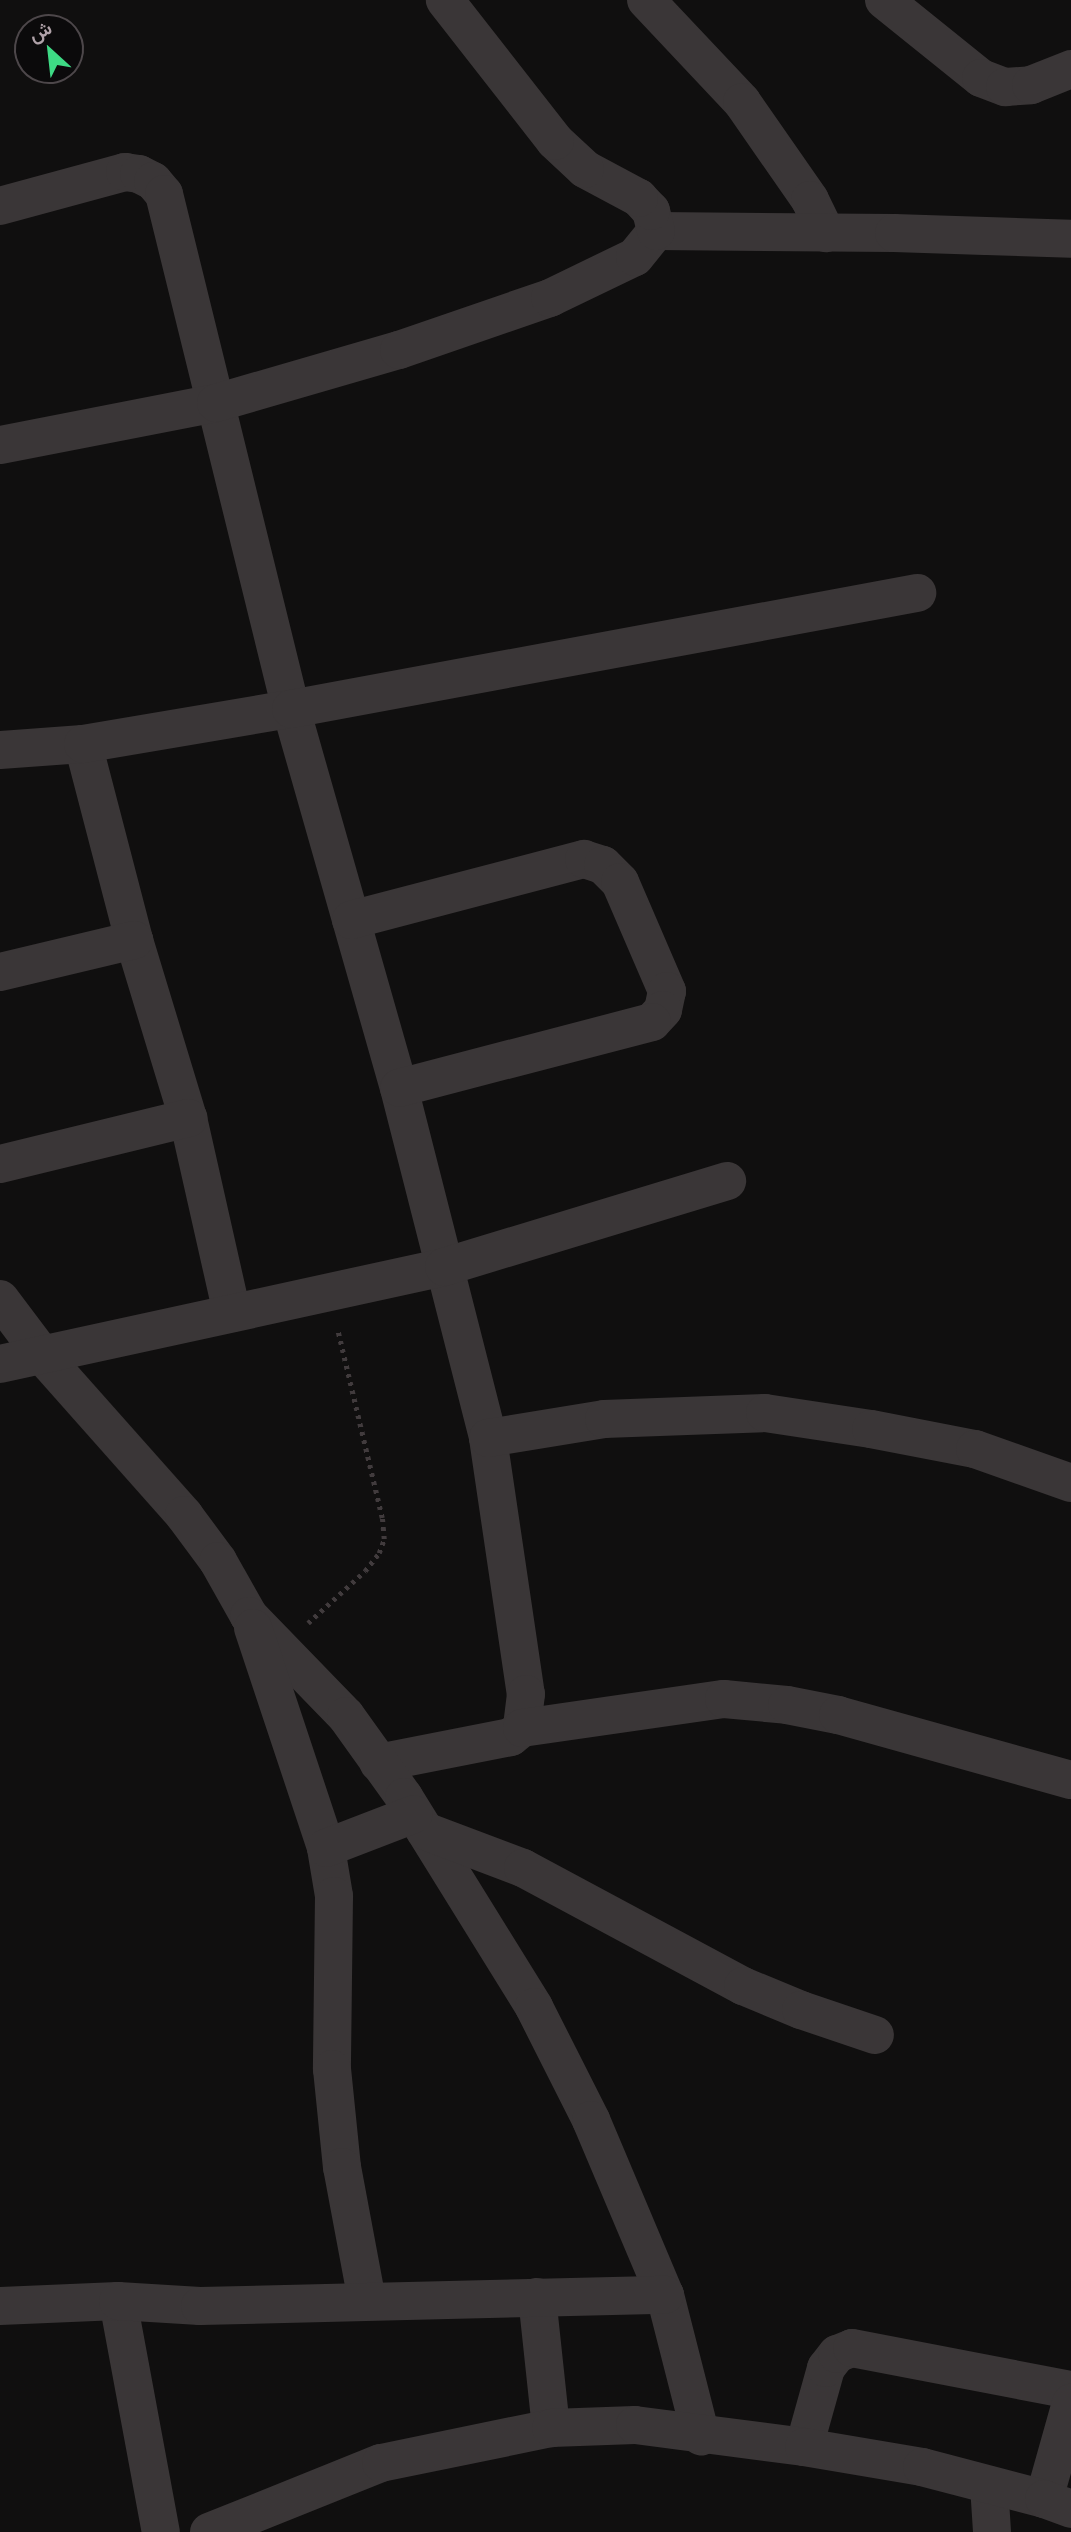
<!DOCTYPE html>
<meta charset="utf-8">
<style>
body{margin:0}
#map{position:relative;width:1071px;height:2532px;overflow:hidden;background:#100f0f;font-family:Inter,Vazirmatn,sans-serif}
div>[style]{position:absolute}
.path>*{height:4.5px;margin-top:-2.25px;transform-origin:0;background:repeating-linear-gradient(90deg,#413b3d 0 3.5px,transparent 0 8.5px)}
.minor>*{height:38px;margin:-19px;padding:0 19px;transform-origin:19px;border-radius:19px;background:#3a3637}
span{translate:-50% -50%;white-space:nowrap;text-align:center;line-height:1.15;-webkit-text-stroke:7px #0b0a0b;paint-order:stroke}
.north{position:absolute;left:14px;top:14px;width:70px;height:70px;box-sizing:border-box;background:#0b0a0b;border:2px solid #4d474a;border-radius:50%;rotate:333deg;font-size:19px;font-weight:700;line-height:28px;text-align:center;color:#b0a2a9}
.north::after{content:'';display:block;margin:auto;width:24px;height:32px;background:#3eda85;clip-path:polygon(50% 0,100% 100%,50% 72%,0 100%)}
</style>
<div id="map">
<div class="path">
<i style="left:308px;top:1623px;width:77px;rotate:-42.4deg"></i>
<i style="left:365px;top:1571px;width:23px;rotate:-52deg"></i>
<i style="left:379px;top:1553px;width:15px;rotate:-70deg"></i>
<i style="left:384px;top:1539px;width:21px;rotate:-95deg"></i>
<i style="left:382px;top:1518px;width:195px;rotate:-103.3deg"></i>
</div>
<div class="minor">
<i style="left:646px;top:0;width:140px;rotate:46.7deg"></i>
<i style="left:742px;top:102px;width:119px;rotate:55.2deg"></i>
<i style="left:810px;top:200px;width:37px;rotate:64deg"></i>
<i style="left:884px;top:0;width:124px;rotate:38.8deg"></i>
<i style="left:981px;top:78px;width:26px;rotate:21deg"></i>
<i style="left:1005px;top:87px;width:26px;rotate:-4deg"></i>
<i style="left:1031px;top:85px;width:43px;rotate:-21.8deg"></i>
<i style="left:0;top:206px;width:130px;rotate:-15.2deg"></i>
<i style="left:125px;top:172px;width:14px;rotate:8deg"></i>
<i style="left:139px;top:174px;width:16px;rotate:27deg"></i>
<i style="left:153px;top:181px;width:17px;rotate:50deg"></i>
<i style="left:164px;top:194px;width:530px;rotate:76.15deg"></i>
<i style="left:291px;top:709px;width:394px;rotate:74.1deg"></i>
<i style="left:399px;top:1088px;width:361px;rotate:75.7deg"></i>
<i style="left:488px;top:1438px;width:259px;rotate:81.6deg"></i>
<i style="left:526px;top:1694px;width:34px;rotate:97deg"></i>
<i style="left:522px;top:1728px;width:14px;rotate:141deg"></i>
<i style="left:511px;top:1737px;width:135px;rotate:168.9deg"></i>
<i style="left:656px;top:231px;width:238px;rotate:0.5deg"></i>
<i style="left:894px;top:233px;width:177px;rotate:1.9deg"></i>
<i style="left:0;top:445px;width:220px;rotate:-11deg"></i>
<i style="left:216px;top:403px;width:191px;rotate:-16.2deg"></i>
<i style="left:399px;top:350px;width:160px;rotate:-19deg"></i>
<i style="left:550px;top:298px;width:94px;rotate:-25.8deg"></i>
<i style="left:635px;top:257px;width:33px;rotate:-51deg"></i>
<i style="left:656px;top:231px;width:21px;rotate:-104deg"></i>
<i style="left:651px;top:211px;width:18px;rotate:-133deg"></i>
<i style="left:639px;top:198px;width:61px;rotate:-151.8deg"></i>
<i style="left:585px;top:169px;width:41px;rotate:-137deg"></i>
<i style="left:555px;top:141px;width:179px;rotate:-128deg"></i>
<i style="left:83px;top:744px;width:203px;rotate:75.4deg"></i>
<i style="left:134px;top:940px;width:186px;rotate:73.1deg"></i>
<i style="left:188px;top:1118px;width:200px;rotate:77.3deg"></i>
<i style="left:0;top:750px;width:83px;rotate:-4.1deg"></i>
<i style="left:83px;top:744px;width:211px;rotate:-9.6deg"></i>
<i style="left:291px;top:709px;width:637px;rotate:-10.5deg"></i>
<i style="left:351px;top:920px;width:241px;rotate:-14.7deg"></i>
<i style="left:584px;top:859px;width:20px;rotate:18deg"></i>
<i style="left:603px;top:865px;width:24px;rotate:45deg"></i>
<i style="left:620px;top:882px;width:119px;rotate:66.7deg"></i>
<i style="left:667px;top:991px;width:19px;rotate:102deg"></i>
<i style="left:663px;top:1010px;width:16px;rotate:133deg"></i>
<i style="left:652px;top:1022px;width:261px;rotate:165.4deg"></i>
<i style="left:0;top:972px;width:138px;rotate:-13.4deg"></i>
<i style="left:0;top:1164px;width:194px;rotate:-13.7deg"></i>
<i style="left:0;top:1299px;width:71px;rotate:53deg"></i>
<i style="left:43px;top:1356px;width:213px;rotate:48.4deg"></i>
<i style="left:184px;top:1515px;width:57px;rotate:53.5deg"></i>
<i style="left:218px;top:1561px;width:63px;rotate:60.6deg"></i>
<i style="left:249px;top:1616px;width:139px;rotate:45.9deg"></i>
<i style="left:346px;top:1716px;width:100px;rotate:54.4deg"></i>
<i style="left:404px;top:1797px;width:247px;rotate:58.2deg"></i>
<i style="left:534px;top:2007px;width:127px;rotate:63.2deg"></i>
<i style="left:591px;top:2120px;width:190px;rotate:67.1deg"></i>
<i style="left:665px;top:2295px;width:146px;rotate:75.7deg"></i>
<i style="left:0;top:1364px;width:454px;rotate:-12.3deg"></i>
<i style="left:444px;top:1267px;width:296px;rotate:-16.9deg"></i>
<i style="left:488px;top:1438px;width:118px;rotate:-9.3deg"></i>
<i style="left:604px;top:1419px;width:161px;rotate:-2.1deg"></i>
<i style="left:765px;top:1413px;width:107px;rotate:8.6deg"></i>
<i style="left:871px;top:1429px;width:106px;rotate:10.9deg"></i>
<i style="left:975px;top:1449px;width:102px;rotate:19.5deg"></i>
<i style="left:253px;top:1628px;width:232px;rotate:71.6deg"></i>
<i style="left:326px;top:1848px;width:49px;rotate:80.5deg"></i>
<i style="left:334px;top:1896px;width:173px;rotate:90.7deg"></i>
<i style="left:332px;top:2069px;width:99px;rotate:84.2deg"></i>
<i style="left:342px;top:2167px;width:135px;rotate:79.4deg"></i>
<i style="left:522px;top:1728px;width:204px;rotate:-8.2deg"></i>
<i style="left:724px;top:1699px;width:63px;rotate:5.4deg"></i>
<i style="left:787px;top:1705px;width:52px;rotate:11.1deg"></i>
<i style="left:838px;top:1715px;width:242px;rotate:15.6deg"></i>
<i style="left:425px;top:1831px;width:105px;rotate:20.7deg"></i>
<i style="left:523px;top:1868px;width:250px;rotate:28.2deg"></i>
<i style="left:743px;top:1986px;width:63px;rotate:22.5deg"></i>
<i style="left:801px;top:2010px;width:78px;rotate:18.7deg"></i>
<i style="left:326px;top:1848px;width:94px;rotate:-21.1deg"></i>
<i style="left:537px;top:2297px;width:132px;rotate:83.9deg"></i>
<i style="left:118px;top:2301px;width:235px;rotate:79.5deg"></i>
<i style="left:0;top:2306px;width:118px;rotate:-2.4deg"></i>
<i style="left:118px;top:2301px;width:82px;rotate:3.5deg"></i>
<i style="left:200px;top:2306px;width:465px;rotate:-1.4deg"></i>
<i style="left:804px;top:2447px;width:82px;rotate:-74.4deg"></i>
<i style="left:826px;top:2368px;width:18px;rotate:-52deg"></i>
<i style="left:837px;top:2354px;width:16px;rotate:-22deg"></i>
<i style="left:852px;top:2348px;width:223px;rotate:10.9deg"></i>
<i style="left:989px;top:2485px;width:47px;rotate:86.3deg"></i>
<i style="left:1044px;top:2499px;width:100px;rotate:-74.3deg"></i>
<i style="left:209px;top:2532px;width:185px;rotate:-21.9deg"></i>
<i style="left:381px;top:2463px;width:174px;rotate:-11.6deg"></i>
<i style="left:551px;top:2428px;width:84px;rotate:-2deg"></i>
<i style="left:635px;top:2425px;width:170px;rotate:7.4deg"></i>
<i style="left:804px;top:2447px;width:120px;rotate:9.6deg"></i>
<i style="left:922px;top:2467px;width:126px;rotate:14.7deg"></i>
<i style="left:1044px;top:2499px;width:29px;rotate:20deg"></i>
</div>
<div class="north">ش</div>
</div>
